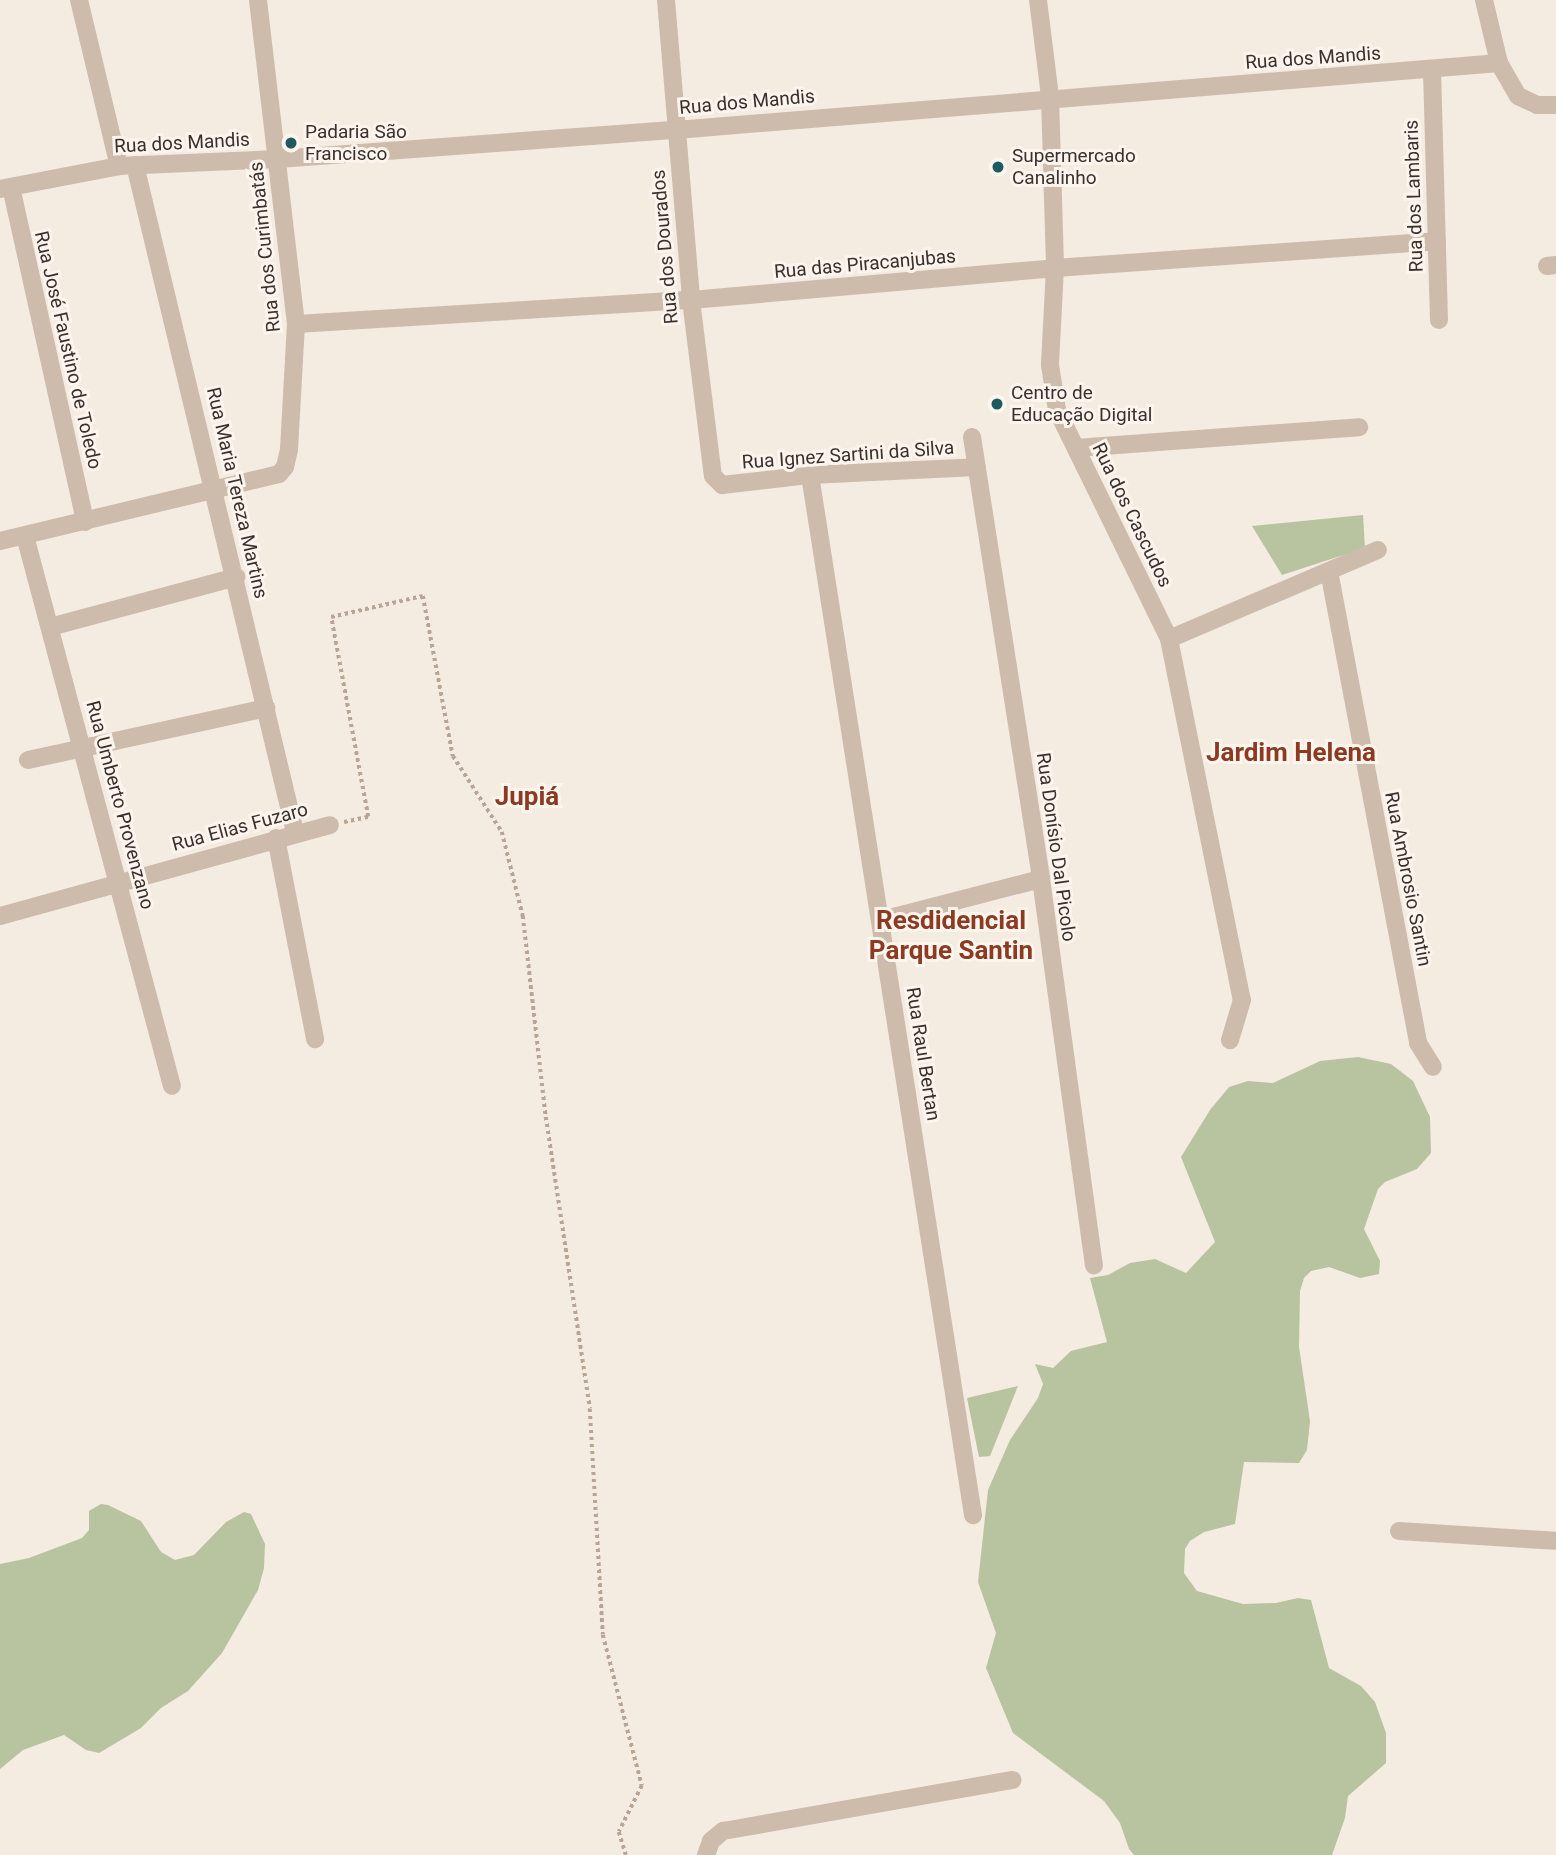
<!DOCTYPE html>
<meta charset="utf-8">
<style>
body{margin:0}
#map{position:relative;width:1556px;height:1855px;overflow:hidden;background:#f4ebe1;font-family:Roboto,sans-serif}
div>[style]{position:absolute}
.green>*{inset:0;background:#b8c4a0}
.path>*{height:3.5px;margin-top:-1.75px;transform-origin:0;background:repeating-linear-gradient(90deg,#b9a596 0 3.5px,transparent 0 7px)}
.minor>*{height:18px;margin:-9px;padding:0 9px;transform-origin:9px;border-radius:9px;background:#cdbbac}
.dots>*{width:19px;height:19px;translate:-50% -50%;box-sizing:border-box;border:4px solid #fbf5ee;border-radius:50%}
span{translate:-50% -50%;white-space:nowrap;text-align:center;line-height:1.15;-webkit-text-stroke:6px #fbf5ee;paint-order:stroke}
.street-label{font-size:19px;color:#3b302b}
.poi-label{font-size:19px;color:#3b302b}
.left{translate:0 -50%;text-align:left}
.district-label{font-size:26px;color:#8c3b22;font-weight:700}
</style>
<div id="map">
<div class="green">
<i style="clip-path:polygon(1363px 515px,1365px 548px,1282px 575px,1252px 526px)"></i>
<i style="clip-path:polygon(1358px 1057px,1391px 1064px,1413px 1081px,1430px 1117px,1431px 1153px,1417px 1169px,1385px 1182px,1378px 1189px,1364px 1229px,1380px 1261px,1379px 1274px,1360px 1278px,1329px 1267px,1311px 1271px,1304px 1278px,1300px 1291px,1299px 1347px,1310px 1421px,1307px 1450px,1299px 1463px,1244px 1462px,1235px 1524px,1204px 1532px,1190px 1541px,1185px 1549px,1184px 1573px,1197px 1591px,1243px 1604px,1276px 1603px,1298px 1598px,1311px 1600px,1329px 1668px,1361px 1686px,1375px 1702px,1386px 1733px,1386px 1763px,1348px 1796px,1345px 1818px,1332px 1855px,1134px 1855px,1129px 1849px,1120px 1823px,1104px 1801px,1013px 1733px,986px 1668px,996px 1633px,978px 1582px,988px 1490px,1010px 1440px,1038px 1398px,1043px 1384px,1035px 1364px,1053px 1368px,1071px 1351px,1107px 1342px,1090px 1278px,1108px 1275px,1130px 1263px,1155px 1259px,1186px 1273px,1215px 1242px,1181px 1157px,1210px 1110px,1229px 1087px,1248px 1081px,1273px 1083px,1320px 1061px)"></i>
<i style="clip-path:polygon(1018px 1386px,990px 1456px,979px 1457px,967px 1398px)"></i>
<i style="clip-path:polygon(101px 1504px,108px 1505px,141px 1521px,161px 1552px,175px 1560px,194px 1555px,226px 1522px,244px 1512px,251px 1514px,265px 1544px,264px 1568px,258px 1590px,222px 1653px,188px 1691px,161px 1708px,141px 1728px,99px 1753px,86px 1750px,64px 1735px,23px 1750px,0 1769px,0 1564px,29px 1558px,82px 1538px,89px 1530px,89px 1511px)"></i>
</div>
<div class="path">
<i style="left:344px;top:822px;width:25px;rotate:-12deg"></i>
<i style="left:368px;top:817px;width:203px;rotate:-100.5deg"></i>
<i style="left:331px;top:617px;width:94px;rotate:-12.9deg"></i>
<i style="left:423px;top:596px;width:163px;rotate:79.4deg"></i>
<i style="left:453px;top:756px;width:90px;rotate:57.2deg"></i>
<i style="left:502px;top:832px;width:87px;rotate:76deg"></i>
<i style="left:523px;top:916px;width:202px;rotate:83.5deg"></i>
<i style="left:546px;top:1117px;width:295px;rotate:81.4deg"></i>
<i style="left:590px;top:1409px;width:226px;rotate:86.7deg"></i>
<i style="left:603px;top:1635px;width:156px;rotate:75.5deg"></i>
<i style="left:642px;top:1786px;width:51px;rotate:116.6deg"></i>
<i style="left:619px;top:1832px;width:24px;rotate:73deg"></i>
</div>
<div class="minor">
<i style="left:79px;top:0;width:171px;rotate:76.5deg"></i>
<i style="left:666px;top:0;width:301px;rotate:85.2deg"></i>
<i style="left:691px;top:300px;width:177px;rotate:82.9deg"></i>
<i style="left:713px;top:476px;width:13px;rotate:45deg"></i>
<i style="left:722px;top:485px;width:89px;rotate:-6.5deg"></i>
<i style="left:810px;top:475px;width:167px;rotate:-2.7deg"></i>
<i style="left:1038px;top:0;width:98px;rotate:82.9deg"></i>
<i style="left:1050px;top:97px;width:171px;rotate:88.3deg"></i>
<i style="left:1055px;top:268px;width:97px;rotate:93deg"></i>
<i style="left:1050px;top:365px;width:46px;rotate:81.2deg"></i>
<i style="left:1057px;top:410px;width:255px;rotate:63.9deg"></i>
<i style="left:1169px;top:639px;width:368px;rotate:78.6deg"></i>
<i style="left:1242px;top:1000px;width:42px;rotate:106.7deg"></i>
<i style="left:1484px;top:0;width:65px;rotate:76.6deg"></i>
<i style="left:1499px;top:63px;width:38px;rotate:60deg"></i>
<i style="left:1518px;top:96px;width:21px;rotate:25deg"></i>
<i style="left:1537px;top:105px;width:19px"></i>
<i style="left:1432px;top:70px;width:250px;rotate:88.4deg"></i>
<i style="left:135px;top:165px;width:686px;rotate:76.51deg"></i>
<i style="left:11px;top:187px;width:343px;rotate:77.5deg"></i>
<i style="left:0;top:189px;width:121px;rotate:-10.9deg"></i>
<i style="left:119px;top:166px;width:159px;rotate:-2.5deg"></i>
<i style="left:278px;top:159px;width:399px;rotate:-4.2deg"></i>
<i style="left:676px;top:130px;width:826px;rotate:-4.65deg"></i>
<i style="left:1547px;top:266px;width:9px;rotate:-6deg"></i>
<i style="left:296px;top:324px;width:396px;rotate:-3.5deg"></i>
<i style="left:691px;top:300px;width:365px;rotate:-5deg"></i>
<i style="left:1055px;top:268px;width:383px;rotate:-4deg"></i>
<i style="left:972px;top:437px;width:447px;rotate:81.1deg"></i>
<i style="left:1041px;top:879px;width:390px;rotate:82.2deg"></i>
<i style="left:1076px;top:448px;width:284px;rotate:-4.2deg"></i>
<i style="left:810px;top:475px;width:1053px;rotate:81.09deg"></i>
<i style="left:25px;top:536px;width:569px;rotate:75.04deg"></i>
<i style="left:0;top:541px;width:287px;rotate:-13.5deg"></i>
<i style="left:279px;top:474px;width:9px;rotate:-49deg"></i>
<i style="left:285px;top:467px;width:18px;rotate:-77deg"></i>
<i style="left:289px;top:449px;width:125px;rotate:-86.8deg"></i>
<i style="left:296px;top:324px;width:326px;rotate:-96.7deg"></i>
<i style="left:1329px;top:571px;width:480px;rotate:79.3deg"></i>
<i style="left:1418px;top:1043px;width:28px;rotate:58deg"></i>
<i style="left:50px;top:627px;width:193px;rotate:-15deg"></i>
<i style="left:1169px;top:639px;width:227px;rotate:-23.1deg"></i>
<i style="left:28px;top:760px;width:244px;rotate:-12.3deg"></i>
<i style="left:276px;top:838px;width:205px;rotate:79deg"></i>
<i style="left:0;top:916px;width:342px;rotate:-15.4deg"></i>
<i style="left:882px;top:920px;width:164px;rotate:-14.5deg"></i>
<i style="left:1399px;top:1531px;width:157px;rotate:3.6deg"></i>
<i style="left:706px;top:1855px;width:15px;rotate:-70deg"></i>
<i style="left:711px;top:1841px;width:16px;rotate:-40deg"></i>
<i style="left:723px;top:1831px;width:294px;rotate:-10deg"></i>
</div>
<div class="dots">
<i style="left:291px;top:143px;background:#1f5a5e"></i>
<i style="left:998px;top:167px;background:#1f5a5e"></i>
<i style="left:997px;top:404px;background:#1f5a5e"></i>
</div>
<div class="street-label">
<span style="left:1313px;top:58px;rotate:-4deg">Rua dos Mandis</span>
<span style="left:747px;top:102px;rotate:-5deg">Rua dos Mandis</span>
<span style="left:182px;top:143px;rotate:-3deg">Rua dos Mandis</span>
<span style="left:1414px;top:196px;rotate:-92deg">Rua dos Lambaris</span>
<span style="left:265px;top:247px;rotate:-96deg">Rua dos Curimbatás</span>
<span style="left:665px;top:247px;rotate:-95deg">Rua dos Dourados</span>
<span style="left:865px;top:264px;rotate:-5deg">Rua das Piracanjubas</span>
<span style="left:68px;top:350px;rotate:77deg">Rua José Faustino de Toledo</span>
<span style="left:848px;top:455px;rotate:-4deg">Rua Ignez Sartini da Silva</span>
<span style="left:237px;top:493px;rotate:77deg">Rua Maria Tereza Martins</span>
<span style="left:1132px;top:515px;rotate:64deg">Rua dos Cascudos</span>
<span style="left:120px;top:805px;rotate:75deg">Rua Umberto Provenzano</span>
<span style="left:240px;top:827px;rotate:-15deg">Rua Elias Fuzaro</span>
<span style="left:1056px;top:847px;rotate:82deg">Rua Donísio Dal Picolo</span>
<span style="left:1408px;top:879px;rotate:79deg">Rua Ambrosio Santin</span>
<span style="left:923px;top:1054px;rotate:81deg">Rua Raul Bertan</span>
</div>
<div class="poi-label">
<span class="left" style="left:305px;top:143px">Padaria São<br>Francisco</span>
<span class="left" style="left:1012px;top:167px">Supermercado<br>Canalinho</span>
<span class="left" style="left:1011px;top:404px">Centro de<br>Educação Digital</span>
</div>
<div class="district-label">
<span style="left:1291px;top:753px">Jardim Helena</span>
<span style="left:527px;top:797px">Jupiá</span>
<span style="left:951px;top:936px">Resdidencial<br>Parque Santin</span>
</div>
</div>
